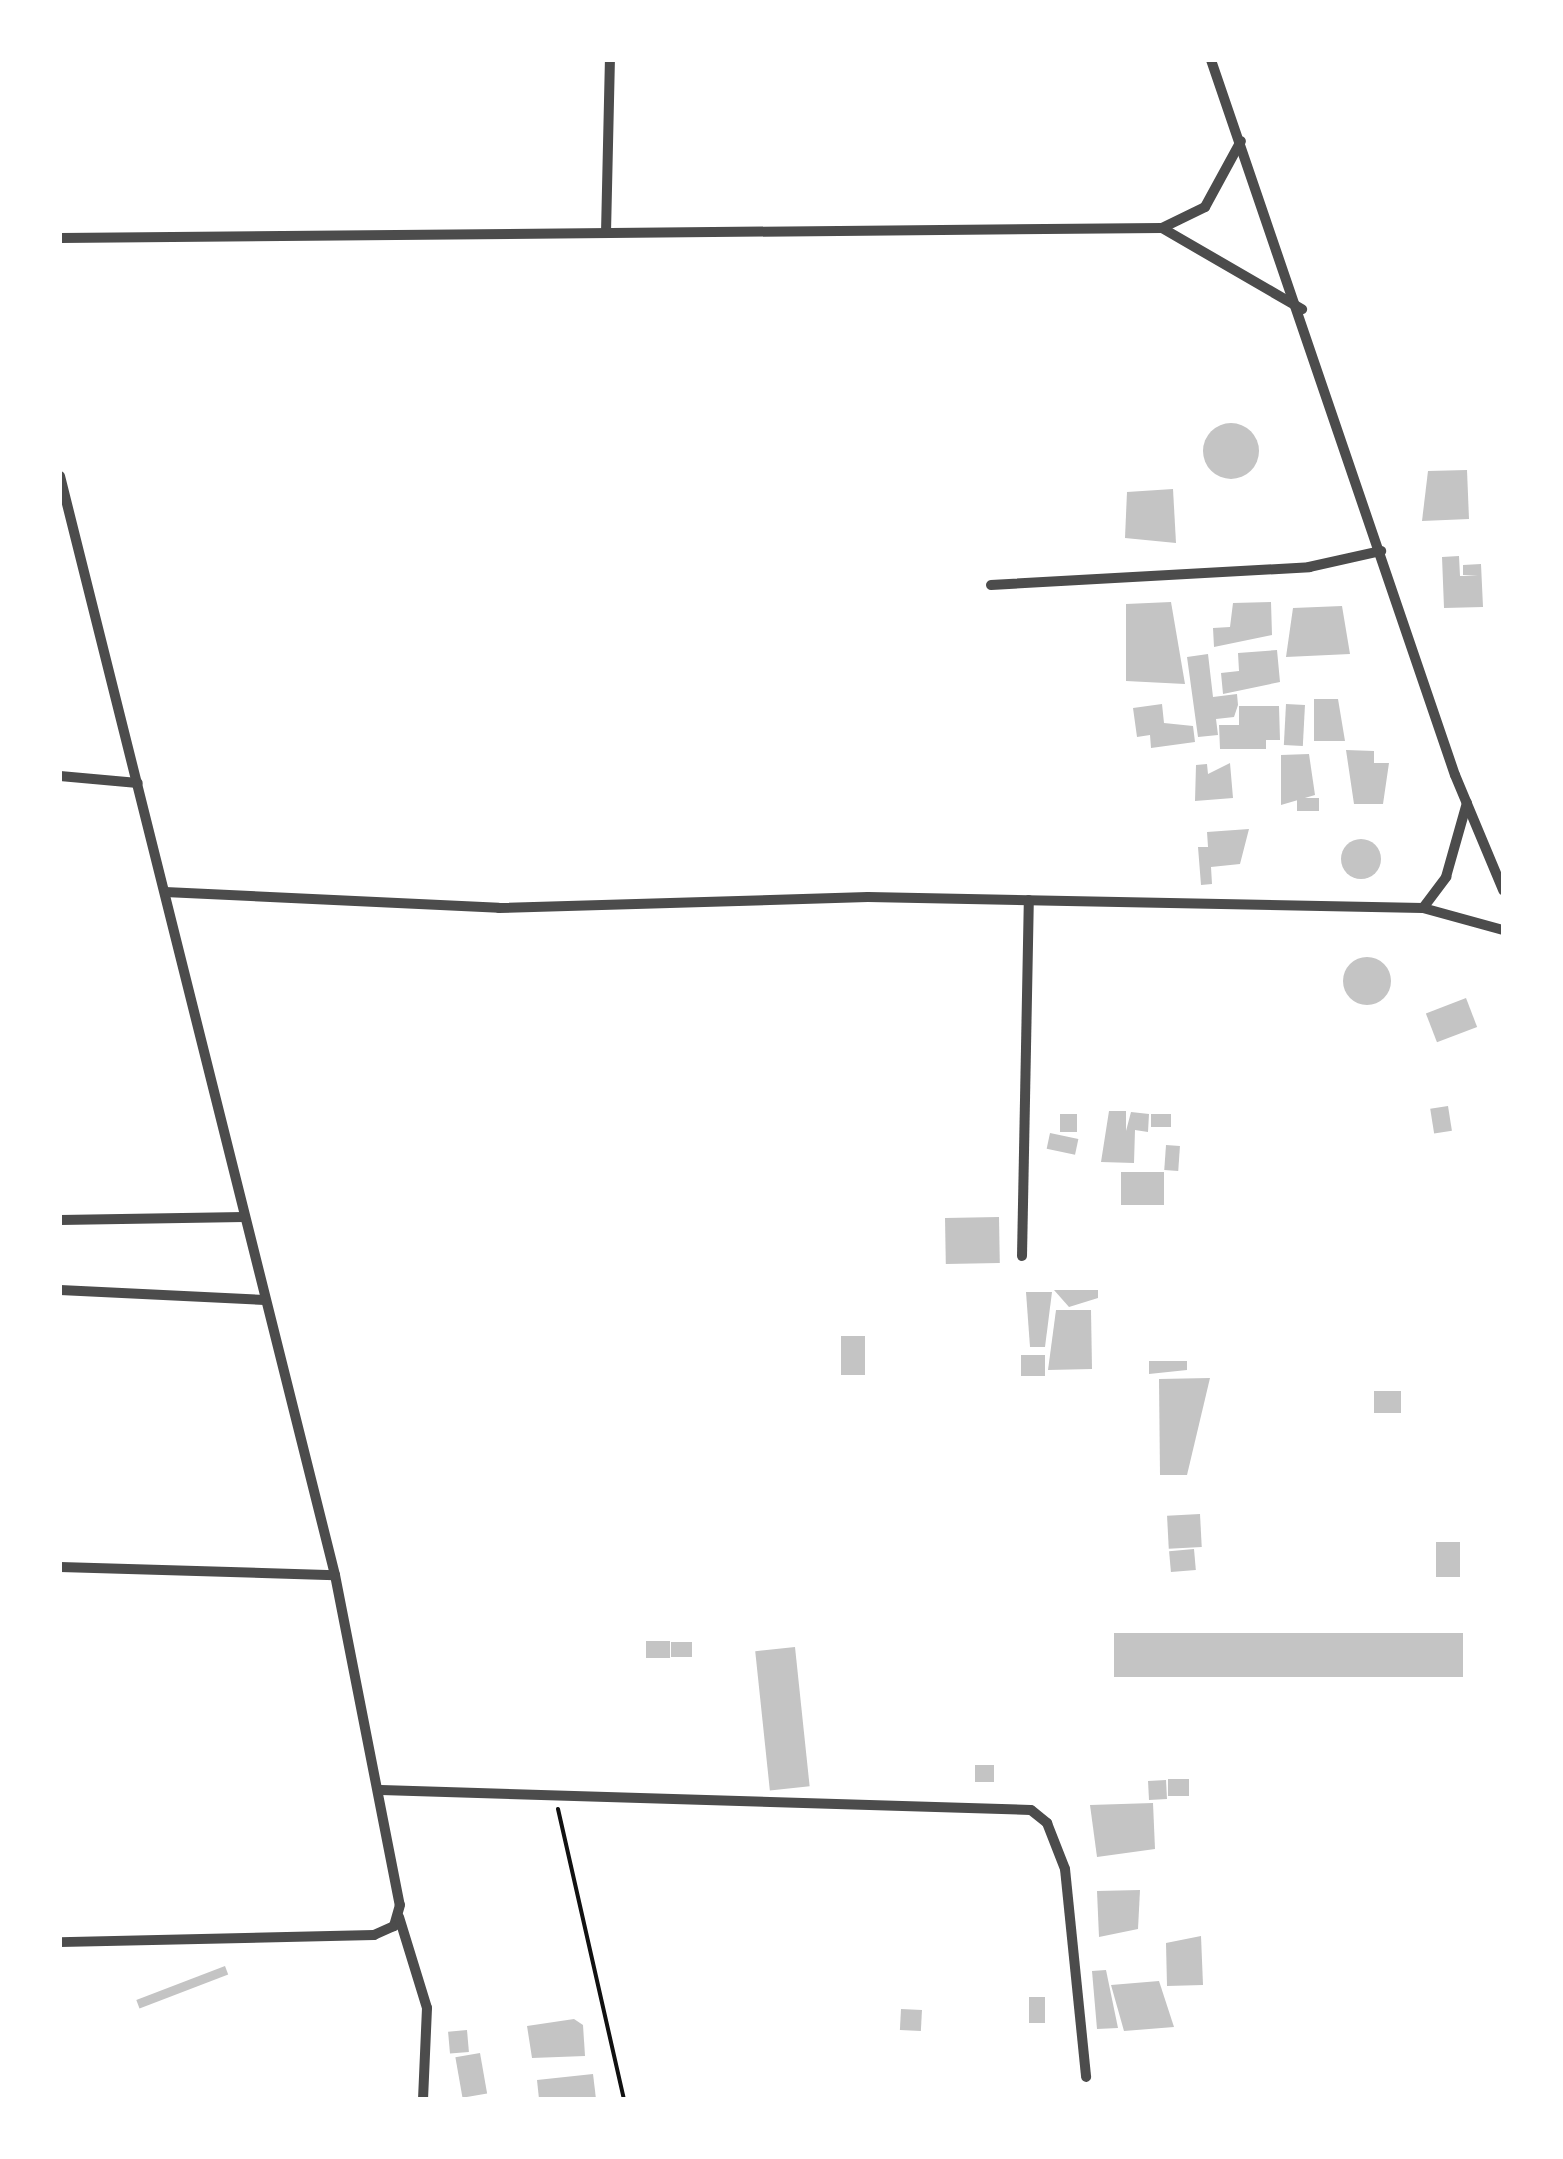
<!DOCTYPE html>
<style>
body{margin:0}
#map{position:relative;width:1563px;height:2159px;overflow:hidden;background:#fff;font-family:Overpass,sans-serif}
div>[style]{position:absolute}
.building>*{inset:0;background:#c4c4c4;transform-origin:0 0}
.round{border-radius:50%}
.path>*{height:4px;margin:-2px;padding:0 2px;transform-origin:2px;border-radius:2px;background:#111}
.minor>*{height:10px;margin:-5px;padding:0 5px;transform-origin:5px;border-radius:5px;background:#4c4c4c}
span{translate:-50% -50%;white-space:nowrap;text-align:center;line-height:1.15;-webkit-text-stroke:9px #fff;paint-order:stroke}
.frame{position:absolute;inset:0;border:62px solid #fff;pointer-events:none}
</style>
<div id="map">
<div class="building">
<i class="round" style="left:1203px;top:423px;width:56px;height:56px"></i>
<i style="clip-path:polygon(1467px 470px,1469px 519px,1422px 521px,1428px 471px)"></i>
<i style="clip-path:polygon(1173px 489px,1176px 543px,1125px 538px,1127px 492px)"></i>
<i style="clip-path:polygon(1459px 556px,1460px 576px,1478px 576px,1463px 575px,1463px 565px,1481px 564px,1483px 607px,1444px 608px,1442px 557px)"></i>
<i style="clip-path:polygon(1171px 602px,1185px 684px,1126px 681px,1126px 604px)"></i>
<i style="clip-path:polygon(1271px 602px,1272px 635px,1214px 647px,1213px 628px,1230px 627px,1233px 603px)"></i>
<i style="clip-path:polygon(1342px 606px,1350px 654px,1286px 657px,1293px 608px)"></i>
<i style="clip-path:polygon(1277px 650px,1280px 682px,1223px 694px,1221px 673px,1239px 671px,1238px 653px)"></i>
<i style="clip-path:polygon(1208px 654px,1213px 697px,1237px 694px,1238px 705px,1234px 717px,1216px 719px,1218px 735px,1198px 737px,1187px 657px)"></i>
<i style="clip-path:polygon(1314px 699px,1338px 699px,1345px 741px,1314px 741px)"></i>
<i style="clip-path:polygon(1162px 704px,1164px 723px,1193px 726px,1195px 742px,1151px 748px,1150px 735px,1137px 737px,1133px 708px)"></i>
<i style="left:1286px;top:704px;width:19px;height:41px;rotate:3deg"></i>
<i style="clip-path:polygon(1239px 706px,1279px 706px,1280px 740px,1266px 740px,1266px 749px,1220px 749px,1219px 725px,1239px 725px)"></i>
<i style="clip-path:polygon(1346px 750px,1374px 751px,1374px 763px,1389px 763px,1383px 804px,1354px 804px)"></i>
<i style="clip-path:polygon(1309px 754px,1315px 795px,1281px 805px,1281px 755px)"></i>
<i style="clip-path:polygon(1230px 763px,1233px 798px,1195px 801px,1196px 765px,1207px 764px,1208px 774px)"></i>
<i style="left:1297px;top:798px;width:22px;height:13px"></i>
<i style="clip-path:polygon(1249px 829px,1240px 864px,1211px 867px,1212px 884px,1201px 885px,1198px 847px,1208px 847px,1207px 832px)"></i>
<i class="round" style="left:1341px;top:839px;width:40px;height:40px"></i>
<i class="round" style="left:1343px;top:957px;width:48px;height:48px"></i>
<i style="left:1466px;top:998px;width:31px;height:43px;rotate:69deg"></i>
<i style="left:1448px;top:1106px;width:25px;height:18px;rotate:81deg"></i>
<i style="clip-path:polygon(1109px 1111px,1126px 1111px,1126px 1131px,1131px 1112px,1149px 1114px,1148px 1132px,1135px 1130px,1134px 1163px,1101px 1162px)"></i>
<i style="left:1060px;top:1114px;width:17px;height:18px"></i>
<i style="left:1151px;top:1114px;width:20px;height:13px"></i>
<i style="left:1050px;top:1133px;width:29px;height:16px;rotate:12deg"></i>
<i style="left:1166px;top:1145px;width:14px;height:25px;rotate:4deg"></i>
<i style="left:1121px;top:1172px;width:43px;height:33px"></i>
<i style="left:999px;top:1217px;width:46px;height:54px;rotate:89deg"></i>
<i style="clip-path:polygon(1054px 1290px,1098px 1290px,1098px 1298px,1069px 1307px)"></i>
<i style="clip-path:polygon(1026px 1292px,1052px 1292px,1045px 1347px,1030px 1347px)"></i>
<i style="clip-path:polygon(1056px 1310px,1091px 1310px,1092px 1369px,1048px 1370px)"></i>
<i style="left:865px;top:1336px;width:39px;height:24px;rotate:90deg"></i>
<i style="left:1021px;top:1355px;width:24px;height:21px"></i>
<i style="clip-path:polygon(1149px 1361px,1187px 1361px,1187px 1370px,1149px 1374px)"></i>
<i style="clip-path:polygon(1210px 1378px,1187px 1475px,1160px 1475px,1159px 1379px)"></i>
<i style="left:1374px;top:1391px;width:27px;height:22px"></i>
<i style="left:1200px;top:1514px;width:33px;height:33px;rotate:87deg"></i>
<i style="left:1436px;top:1542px;width:24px;height:35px"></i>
<i style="left:1194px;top:1549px;width:21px;height:25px;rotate:85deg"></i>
<i style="left:1114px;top:1633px;width:349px;height:44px"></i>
<i style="left:670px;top:1641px;width:17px;height:24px;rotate:90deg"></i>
<i style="left:671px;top:1642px;width:21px;height:15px"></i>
<i style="left:795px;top:1647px;width:140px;height:40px;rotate:84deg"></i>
<i style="left:975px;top:1765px;width:19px;height:17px"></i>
<i style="left:1189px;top:1779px;width:17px;height:21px;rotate:90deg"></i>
<i style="left:1166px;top:1780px;width:19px;height:18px;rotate:87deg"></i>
<i style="clip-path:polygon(1153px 1803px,1155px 1849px,1097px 1857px,1090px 1805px)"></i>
<i style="clip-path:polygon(1140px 1890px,1138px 1929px,1099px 1937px,1097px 1891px)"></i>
<i style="clip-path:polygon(1201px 1936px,1203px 1985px,1167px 1986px,1166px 1943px)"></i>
<i style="left:225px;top:1966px;width:9px;height:95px;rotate:69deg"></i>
<i style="clip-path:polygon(1106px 1970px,1118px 2028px,1097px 2029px,1092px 1971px)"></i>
<i style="clip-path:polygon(1159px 1981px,1174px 2027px,1124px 2031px,1111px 1985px)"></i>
<i style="left:1029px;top:1997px;width:16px;height:26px"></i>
<i style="left:901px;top:2009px;width:21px;height:21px;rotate:3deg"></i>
<i style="clip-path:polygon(574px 2019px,583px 2025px,585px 2056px,532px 2058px,527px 2026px)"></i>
<i style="left:467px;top:2030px;width:22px;height:19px;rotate:85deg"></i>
<i style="left:480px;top:2053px;width:41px;height:25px;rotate:80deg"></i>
<i style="clip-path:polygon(593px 2074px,596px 2099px,539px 2099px,537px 2080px)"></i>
</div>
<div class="path">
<i style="left:558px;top:1809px;width:297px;rotate:77.2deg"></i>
</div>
<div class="minor">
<i style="left:1211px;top:60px;width:755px;rotate:71.16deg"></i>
<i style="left:1455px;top:775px;width:125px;rotate:67.3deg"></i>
<i style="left:1162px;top:228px;width:162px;rotate:30.1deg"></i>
<i style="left:606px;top:233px;width:173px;rotate:-88.7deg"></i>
<i style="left:60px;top:238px;width:1102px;rotate:-0.52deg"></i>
<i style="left:1162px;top:228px;width:48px;rotate:-26deg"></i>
<i style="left:1205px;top:207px;width:75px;rotate:-61.4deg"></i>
<i style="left:60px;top:476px;width:1133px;rotate:75.95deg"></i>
<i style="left:335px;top:1575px;width:336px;rotate:78.9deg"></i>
<i style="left:400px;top:1905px;width:22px;rotate:106deg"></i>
<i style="left:394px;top:1926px;width:22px;rotate:156deg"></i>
<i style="left:374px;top:1935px;width:314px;rotate:178.7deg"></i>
<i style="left:991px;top:585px;width:319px;rotate:-3.2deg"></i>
<i style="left:1309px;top:567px;width:74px;rotate:-12.5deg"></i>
<i style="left:60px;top:776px;width:78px;rotate:5.1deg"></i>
<i style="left:165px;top:892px;width:334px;rotate:2.7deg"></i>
<i style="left:499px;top:908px;width:369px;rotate:-1.7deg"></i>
<i style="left:868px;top:897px;width:555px;rotate:1.14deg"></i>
<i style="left:1423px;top:908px;width:83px;rotate:15.4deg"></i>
<i style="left:1423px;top:908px;width:39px;rotate:-53deg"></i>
<i style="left:1446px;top:877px;width:77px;rotate:-74.2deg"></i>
<i style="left:60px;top:1220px;width:184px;rotate:-0.9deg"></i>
<i style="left:1022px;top:1256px;width:356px;rotate:-88.9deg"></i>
<i style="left:60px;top:1290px;width:205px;rotate:2.8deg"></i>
<i style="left:60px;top:1567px;width:275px;rotate:1.7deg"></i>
<i style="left:381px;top:1790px;width:650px;rotate:1.76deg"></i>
<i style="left:1031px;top:1810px;width:21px;rotate:39deg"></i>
<i style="left:1047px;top:1823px;width:49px;rotate:68.6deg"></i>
<i style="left:1065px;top:1869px;width:209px;rotate:84.2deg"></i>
<i style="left:399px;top:1917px;width:95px;rotate:72.9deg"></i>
<i style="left:427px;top:2008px;width:91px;rotate:92.5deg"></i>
</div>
<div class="frame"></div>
</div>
